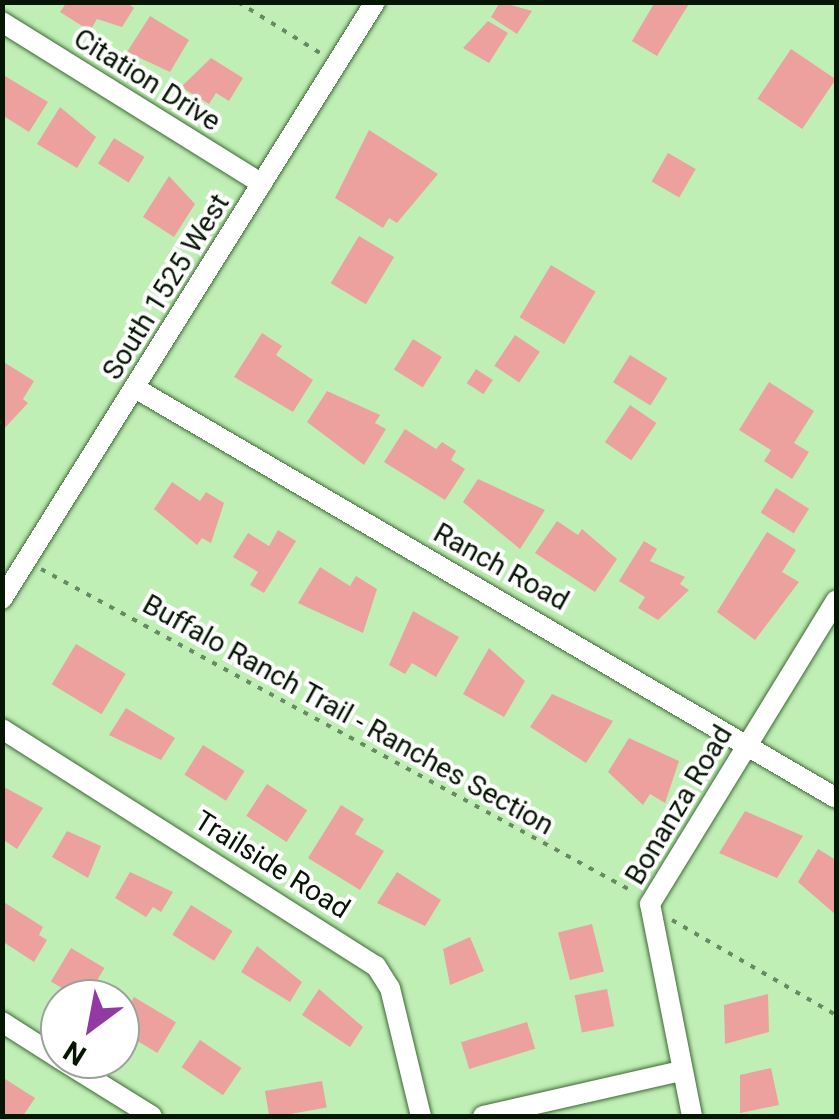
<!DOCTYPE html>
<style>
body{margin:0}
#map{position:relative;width:839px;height:1119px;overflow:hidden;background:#bfefb5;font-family:Roboto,sans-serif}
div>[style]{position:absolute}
.building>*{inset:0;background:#eda19f;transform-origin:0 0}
.path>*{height:4px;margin-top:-2px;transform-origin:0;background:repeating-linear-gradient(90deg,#688a62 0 5px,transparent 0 13px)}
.roads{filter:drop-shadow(0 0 2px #3e6936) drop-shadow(0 0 2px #3e6936)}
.minor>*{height:20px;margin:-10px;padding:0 10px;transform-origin:10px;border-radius:10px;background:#fff}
span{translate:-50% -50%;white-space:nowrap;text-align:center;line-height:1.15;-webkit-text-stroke:8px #fff;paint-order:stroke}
.street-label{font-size:28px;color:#051603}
.frame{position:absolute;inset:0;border:5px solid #051603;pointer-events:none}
.north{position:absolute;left:40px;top:979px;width:100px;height:100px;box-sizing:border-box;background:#fff;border:2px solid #9ba29a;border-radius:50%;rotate:212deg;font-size:28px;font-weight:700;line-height:40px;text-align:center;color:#051603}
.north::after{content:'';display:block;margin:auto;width:35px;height:45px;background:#9239a4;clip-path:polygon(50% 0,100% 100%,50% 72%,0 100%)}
</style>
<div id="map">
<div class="building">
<i style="clip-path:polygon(67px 2px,126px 2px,134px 8px,122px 27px,97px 19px,90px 31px,60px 12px)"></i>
<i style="clip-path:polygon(500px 2px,532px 11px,517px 34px,491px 17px)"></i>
<i style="clip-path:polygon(655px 2px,690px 2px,657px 56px,632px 41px)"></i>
<i style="clip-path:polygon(150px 16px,189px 40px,170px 72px,127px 52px)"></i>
<i style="clip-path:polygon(488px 21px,508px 33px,489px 63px,463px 48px)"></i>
<i style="left:791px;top:49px;width:54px;height:60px;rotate:34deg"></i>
<i style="clip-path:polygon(211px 58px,243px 78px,229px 101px,216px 93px,209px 104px,181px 87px)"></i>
<i style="clip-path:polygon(5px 76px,48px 102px,29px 132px,2px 115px)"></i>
<i style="clip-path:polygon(60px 107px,96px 137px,77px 168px,37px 144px)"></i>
<i style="clip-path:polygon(369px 130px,438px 174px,397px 223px,389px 218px,383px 228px,335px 198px)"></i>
<i style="left:114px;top:138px;width:36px;height:30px;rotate:32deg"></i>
<i style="left:668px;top:153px;width:32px;height:33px;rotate:30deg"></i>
<i style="clip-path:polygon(169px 176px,195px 204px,174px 237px,143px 217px)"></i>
<i style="left:359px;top:236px;width:41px;height:55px;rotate:31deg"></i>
<i style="left:551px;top:265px;width:52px;height:61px;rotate:31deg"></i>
<i style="clip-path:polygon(262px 333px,282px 346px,276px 355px,313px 380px,293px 412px,234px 377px)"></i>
<i style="left:515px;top:335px;width:30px;height:37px;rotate:34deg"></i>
<i style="left:413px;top:339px;width:34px;height:36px;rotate:32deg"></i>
<i style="left:630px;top:355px;width:44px;height:32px;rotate:32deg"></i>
<i style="clip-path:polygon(2px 361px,34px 381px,23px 399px,28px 403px,2px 431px)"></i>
<i style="left:476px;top:369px;width:20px;height:17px;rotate:33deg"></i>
<i style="clip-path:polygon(769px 382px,814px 411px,794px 443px,809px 452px,792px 479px,764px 461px,771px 450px,739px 430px)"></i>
<i style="clip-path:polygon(327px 391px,380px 415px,375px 423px,386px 429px,364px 465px,307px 422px)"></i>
<i style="left:630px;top:405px;width:32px;height:45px;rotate:34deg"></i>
<i style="clip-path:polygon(405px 429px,436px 449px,442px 442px,456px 451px,451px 460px,465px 469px,445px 500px,384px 462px)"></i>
<i style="clip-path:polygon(478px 479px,545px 510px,520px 549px,463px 502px)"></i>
<i style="clip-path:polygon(172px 482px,200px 501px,206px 492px,224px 503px,211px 543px,202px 538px,197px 545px,154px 509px)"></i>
<i style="left:776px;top:488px;width:39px;height:29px;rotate:32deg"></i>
<i style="clip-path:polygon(557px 521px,578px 535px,582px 529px,617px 559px,595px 592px,535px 553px)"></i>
<i style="clip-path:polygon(278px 530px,296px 541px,264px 593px,250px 585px,258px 572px,233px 557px,248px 533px,269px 546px)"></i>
<i style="clip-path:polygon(767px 532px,796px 550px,782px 572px,799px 582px,755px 640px,717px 612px)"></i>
<i style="clip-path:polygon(644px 541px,657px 549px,650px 561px,685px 577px,680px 584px,689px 590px,658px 620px,638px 608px,645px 597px,619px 581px)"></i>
<i style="clip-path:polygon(320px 567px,350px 586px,356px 576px,377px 589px,363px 633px,298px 603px)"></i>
<i style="clip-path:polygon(413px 611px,459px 637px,436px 677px,412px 663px,405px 674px,389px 665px)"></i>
<i style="left:76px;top:644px;width:58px;height:47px;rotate:31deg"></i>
<i style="clip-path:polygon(489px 648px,525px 681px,504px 717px,463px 694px)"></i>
<i style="clip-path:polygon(552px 694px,613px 721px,586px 763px,530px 727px)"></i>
<i style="clip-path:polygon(126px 708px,175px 738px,161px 760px,109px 735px)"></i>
<i style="clip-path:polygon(629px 738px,679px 761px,665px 803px,650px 794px,643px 805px,608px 772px)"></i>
<i style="left:203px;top:745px;width:49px;height:35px;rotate:32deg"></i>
<i style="left:267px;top:784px;width:48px;height:38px;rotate:33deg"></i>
<i style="clip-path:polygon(2px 786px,43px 808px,17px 849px,2px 839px)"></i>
<i style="clip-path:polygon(341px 805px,364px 819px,355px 834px,384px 851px,360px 890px,308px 858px)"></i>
<i style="clip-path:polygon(745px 811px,803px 836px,777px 878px,719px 853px)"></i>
<i style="clip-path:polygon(67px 831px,101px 846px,88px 878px,52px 857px)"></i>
<i style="clip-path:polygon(818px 849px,836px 860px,836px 915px,798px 882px)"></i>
<i style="clip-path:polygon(130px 872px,173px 892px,161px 912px,153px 907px,146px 917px,115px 898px)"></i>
<i style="clip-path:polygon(397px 872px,441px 900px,425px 926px,377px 903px)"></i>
<i style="clip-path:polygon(2px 901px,43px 927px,39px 935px,47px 940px,34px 962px,2px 941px)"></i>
<i style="left:191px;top:905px;width:49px;height:35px;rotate:32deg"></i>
<i style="left:592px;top:924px;width:49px;height:35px;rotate:76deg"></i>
<i style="clip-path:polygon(470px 937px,484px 971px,450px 985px,443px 949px)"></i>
<i style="clip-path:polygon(257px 946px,302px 982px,290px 1002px,241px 972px)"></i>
<i style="left:71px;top:948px;width:39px;height:39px;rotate:31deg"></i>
<i style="clip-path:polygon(319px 989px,363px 1027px,350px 1047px,302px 1015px)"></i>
<i style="left:607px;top:989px;width:38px;height:33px;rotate:79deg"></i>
<i style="clip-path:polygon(768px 994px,769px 1032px,725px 1044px,724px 1005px)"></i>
<i style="left:134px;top:997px;width:49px;height:36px;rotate:31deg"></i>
<i style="left:527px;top:1022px;width:28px;height:69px;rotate:73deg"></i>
<i style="left:200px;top:1040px;width:50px;height:33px;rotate:34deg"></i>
<i style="clip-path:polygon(771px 1068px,779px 1105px,740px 1113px,740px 1075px)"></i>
<i style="clip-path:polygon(2px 1077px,35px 1098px,23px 1116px,2px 1116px)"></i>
<i style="left:322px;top:1081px;width:27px;height:58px;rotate:80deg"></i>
</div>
<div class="path">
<i style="left:238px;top:2px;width:97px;rotate:31.9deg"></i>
<i style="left:41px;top:569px;width:675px;rotate:28.58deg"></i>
<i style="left:672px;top:920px;width:190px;rotate:30.1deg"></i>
</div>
<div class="roads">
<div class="minor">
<i style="left:2px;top:22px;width:306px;rotate:31.9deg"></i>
<i style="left:135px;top:388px;width:812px;rotate:30.32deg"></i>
<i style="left:2px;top:599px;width:704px;rotate:-58deg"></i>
<i style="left:2px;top:729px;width:443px;rotate:32.4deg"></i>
<i style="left:376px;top:966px;width:26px;rotate:58deg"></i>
<i style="left:390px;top:988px;width:132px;rotate:76.4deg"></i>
<i style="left:2px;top:1022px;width:69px;rotate:32.5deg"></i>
<i style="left:60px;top:1059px;width:108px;rotate:31.8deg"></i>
<i style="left:483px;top:1116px;width:203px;rotate:-12.8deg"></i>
<i style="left:692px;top:1116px;width:216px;rotate:-101.2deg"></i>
<i style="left:650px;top:904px;width:356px;rotate:-58.5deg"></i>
</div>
</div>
<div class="street-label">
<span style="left:147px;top:80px;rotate:32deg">Citation Drive</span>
<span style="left:166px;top:287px;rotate:-58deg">South 1525 West</span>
<span style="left:501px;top:567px;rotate:29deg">Ranch Road</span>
<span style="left:348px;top:715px;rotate:29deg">Buffalo Ranch Trail - Ranches Section</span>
<span style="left:679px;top:805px;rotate:-59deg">Bonanza Road</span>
<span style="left:272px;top:865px;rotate:32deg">Trailside Road</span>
</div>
<div class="frame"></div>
<div class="north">N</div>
</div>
